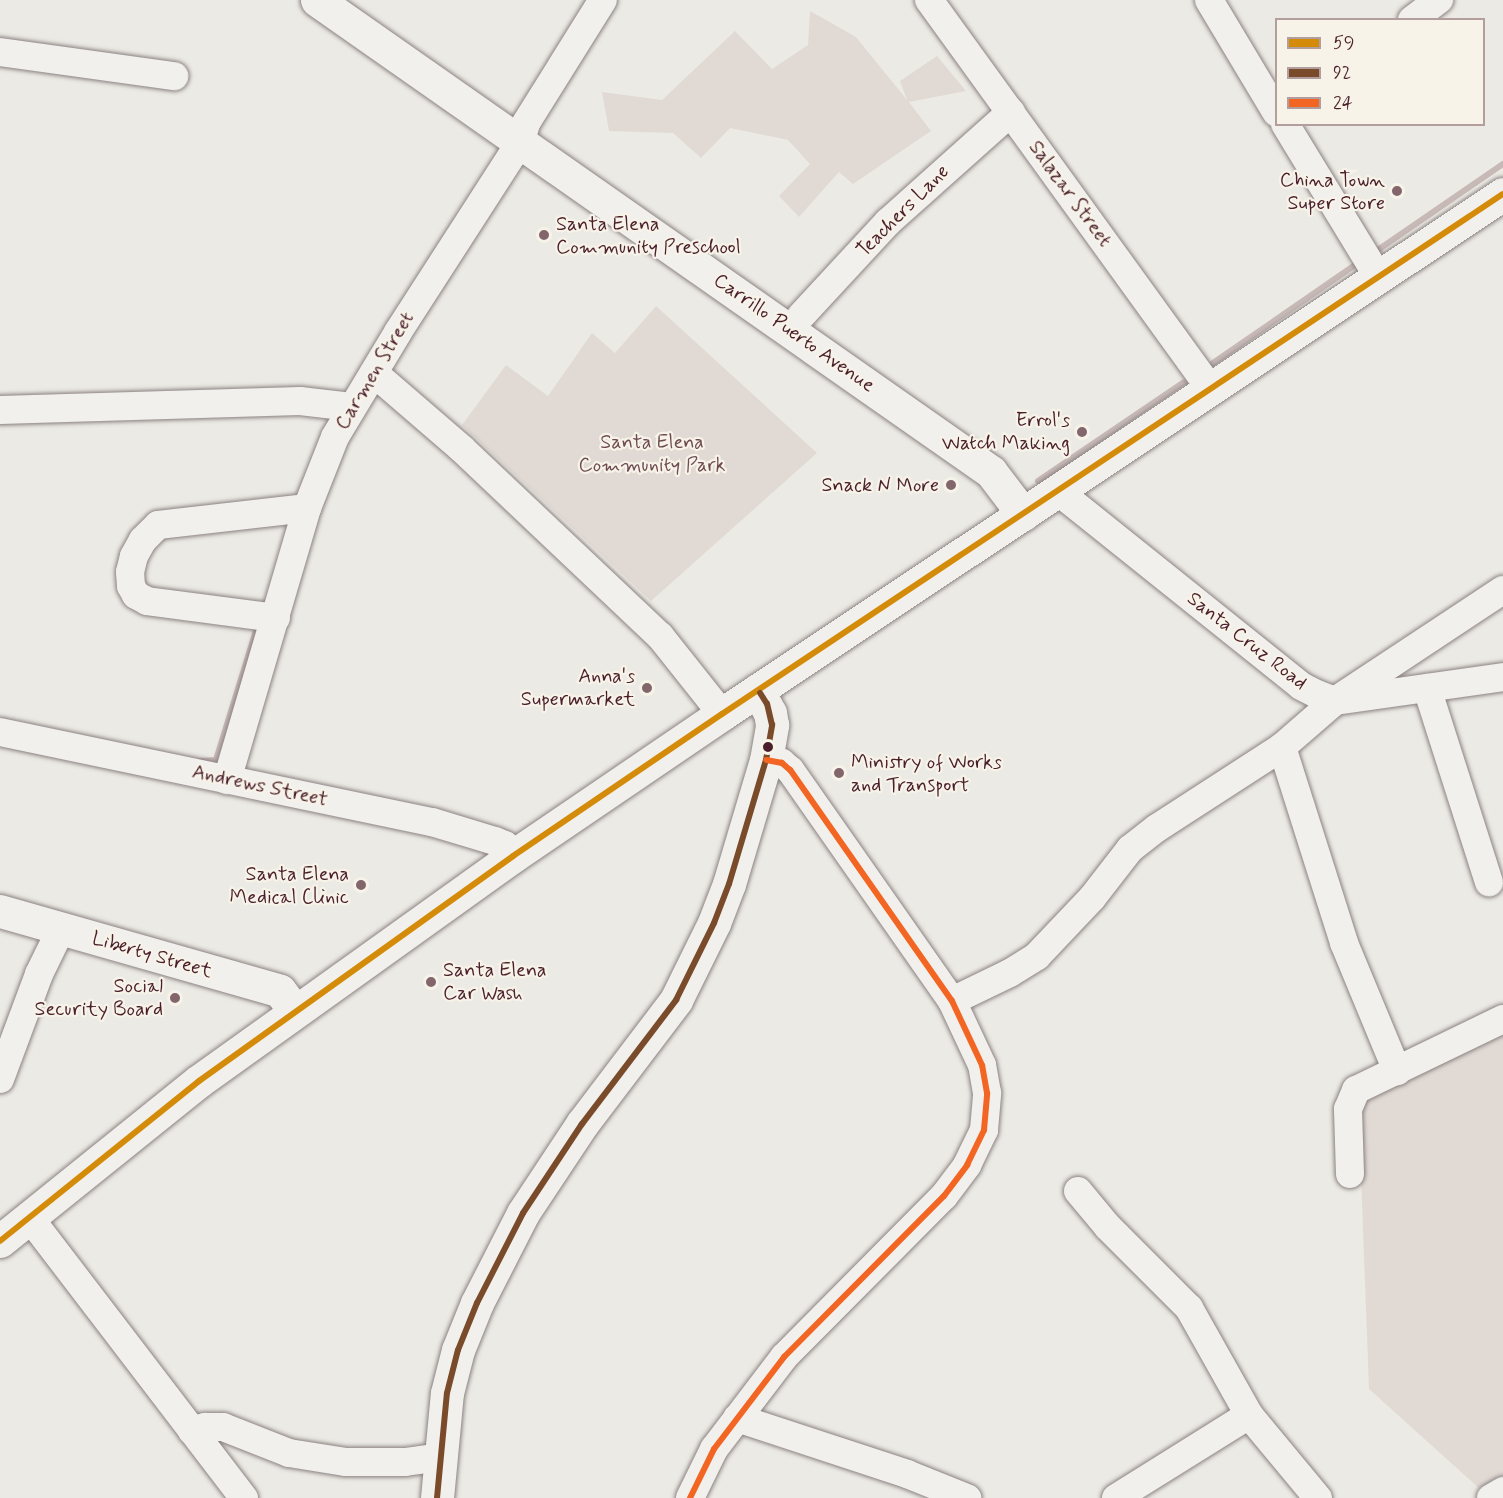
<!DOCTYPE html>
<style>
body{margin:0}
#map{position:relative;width:1503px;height:1498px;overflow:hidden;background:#eceae4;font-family:Mynerve,sans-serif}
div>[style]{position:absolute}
.green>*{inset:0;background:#e1dad4}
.stream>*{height:6px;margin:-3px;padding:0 3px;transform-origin:3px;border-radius:3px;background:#c7b9b6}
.roads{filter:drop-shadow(0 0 2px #8b8282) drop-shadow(0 0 2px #8b8282)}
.minor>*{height:28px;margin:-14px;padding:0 14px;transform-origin:14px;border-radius:14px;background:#f1f0ec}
.major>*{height:33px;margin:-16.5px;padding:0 16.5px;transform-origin:16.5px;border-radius:16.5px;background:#f1f0ec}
.bus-1>*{height:6px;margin:-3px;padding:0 3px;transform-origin:3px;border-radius:3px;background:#d48b09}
.bus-2>*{height:6px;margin:-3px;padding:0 3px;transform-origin:3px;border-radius:3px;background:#7a4b2a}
.bus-3>*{height:6px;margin:-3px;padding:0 3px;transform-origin:3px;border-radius:3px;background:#f26522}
.dots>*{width:16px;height:16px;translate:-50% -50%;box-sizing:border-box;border:3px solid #f7f3e8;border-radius:50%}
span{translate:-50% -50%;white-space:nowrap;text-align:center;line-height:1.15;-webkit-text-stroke:4.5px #f7f3e8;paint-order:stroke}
.poi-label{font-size:20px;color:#4a1f2b}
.right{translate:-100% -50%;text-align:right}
.left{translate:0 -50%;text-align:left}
.street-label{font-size:20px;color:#4a1f2b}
.park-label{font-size:20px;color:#6e4a52}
.legend{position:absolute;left:1275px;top:18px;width:210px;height:108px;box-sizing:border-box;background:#f7f3e8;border:2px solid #b29e9c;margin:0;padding:8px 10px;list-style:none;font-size:18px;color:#4a1f2b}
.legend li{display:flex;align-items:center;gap:12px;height:30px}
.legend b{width:30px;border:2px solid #b29e9c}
</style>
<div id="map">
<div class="green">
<i style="clip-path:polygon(810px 11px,856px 37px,907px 100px,900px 81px,937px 56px,966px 91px,909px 102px,931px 131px,853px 184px,839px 172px,799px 217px,779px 196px,810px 164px,788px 140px,730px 128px,701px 158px,673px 133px,609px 131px,602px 92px,662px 100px,735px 31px,772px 69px,808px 45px)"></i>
<i style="clip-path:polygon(656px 306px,817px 453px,651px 601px,462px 425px,506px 365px,548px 396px,592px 333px,615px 353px)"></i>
<i style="clip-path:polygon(1503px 1026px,1503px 1498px,1490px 1498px,1369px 1389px,1358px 1096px)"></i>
</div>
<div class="stream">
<i style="left:1372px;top:254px;width:159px;rotate:-34.5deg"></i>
<i style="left:1213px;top:363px;width:180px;rotate:-34.6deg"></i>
<i style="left:1038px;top:481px;width:176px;rotate:-34.1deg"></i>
<i style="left:200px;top:761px;width:16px;rotate:-4deg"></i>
<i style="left:216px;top:760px;width:142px;rotate:-72.8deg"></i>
</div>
<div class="roads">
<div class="minor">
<i style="left:929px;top:0;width:481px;rotate:54.1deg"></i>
<i style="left:1209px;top:0;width:131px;rotate:59.1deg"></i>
<i style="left:1412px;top:20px;width:34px;rotate:-37deg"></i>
<i style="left:0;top:52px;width:176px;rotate:7.9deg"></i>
<i style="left:1285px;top:124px;width:180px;rotate:58.6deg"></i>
<i style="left:801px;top:316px;width:128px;rotate:-47.2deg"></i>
<i style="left:888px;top:222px;width:165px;rotate:-41.8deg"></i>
<i style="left:374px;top:373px;width:116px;rotate:40.8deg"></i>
<i style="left:462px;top:449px;width:272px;rotate:43.4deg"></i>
<i style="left:660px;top:636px;width:100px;rotate:51.5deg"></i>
<i style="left:0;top:410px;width:300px;rotate:-1.7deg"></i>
<i style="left:300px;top:401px;width:52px;rotate:6.6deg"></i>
<i style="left:1061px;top:488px;width:14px;rotate:56deg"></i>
<i style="left:1069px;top:500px;width:297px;rotate:38.7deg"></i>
<i style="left:1301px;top:686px;width:18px;rotate:27deg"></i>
<i style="left:1317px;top:694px;width:19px;rotate:21deg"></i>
<i style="left:1335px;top:701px;width:170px;rotate:-8.1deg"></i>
<i style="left:276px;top:618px;width:130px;rotate:-172.5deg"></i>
<i style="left:147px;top:601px;width:13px;rotate:-151deg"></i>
<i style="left:136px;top:595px;width:10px;rotate:-119deg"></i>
<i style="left:131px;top:586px;width:14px;rotate:-94deg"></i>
<i style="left:130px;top:572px;width:16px;rotate:-76deg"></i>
<i style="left:134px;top:556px;width:18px;rotate:-61deg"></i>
<i style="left:143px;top:540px;width:21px;rotate:-45deg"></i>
<i style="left:158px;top:525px;width:150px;rotate:-6.5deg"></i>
<i style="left:1427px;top:688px;width:204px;rotate:72.3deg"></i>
<i style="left:0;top:732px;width:441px;rotate:11.8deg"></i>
<i style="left:432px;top:822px;width:66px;rotate:16.8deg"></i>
<i style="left:495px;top:841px;width:11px;rotate:22deg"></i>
<i style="left:505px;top:845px;width:14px;rotate:54deg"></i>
<i style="left:1282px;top:747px;width:206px;rotate:72.4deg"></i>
<i style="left:1344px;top:943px;width:139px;rotate:67.5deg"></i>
<i style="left:227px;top:780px;width:284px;rotate:-73.6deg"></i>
<i style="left:307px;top:508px;width:76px;rotate:-68.5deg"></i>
<i style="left:335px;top:437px;width:122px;rotate:-59deg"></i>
<i style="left:398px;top:332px;width:227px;rotate:-57.2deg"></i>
<i style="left:521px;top:141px;width:19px;rotate:-74deg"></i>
<i style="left:526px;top:123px;width:145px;rotate:-58deg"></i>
<i style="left:952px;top:1001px;width:64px;rotate:-25.8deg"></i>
<i style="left:1010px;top:973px;width:32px;rotate:-32deg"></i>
<i style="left:1037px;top:956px;width:80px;rotate:-46.5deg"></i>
<i style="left:1092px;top:898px;width:62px;rotate:-52.2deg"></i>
<i style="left:1130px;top:849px;width:34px;rotate:-38deg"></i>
<i style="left:1157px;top:828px;width:149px;rotate:-32.9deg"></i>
<i style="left:1282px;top:747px;width:70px;rotate:-41deg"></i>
<i style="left:1335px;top:701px;width:201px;rotate:-33.5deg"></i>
<i style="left:0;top:1079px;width:112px;rotate:-69.6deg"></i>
<i style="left:39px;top:974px;width:50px;rotate:-63.9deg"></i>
<i style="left:1350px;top:1174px;width:65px;rotate:-91.8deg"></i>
<i style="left:1348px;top:1109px;width:21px;rotate:-67deg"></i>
<i style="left:1356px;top:1090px;width:163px;rotate:-25.8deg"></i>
<i style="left:1078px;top:1191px;width:47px;rotate:50.2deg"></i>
<i style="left:1108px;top:1227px;width:115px;rotate:45deg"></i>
<i style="left:1189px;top:1308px;width:123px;rotate:60.7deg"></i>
<i style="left:1249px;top:1415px;width:108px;rotate:50.3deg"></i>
<i style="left:29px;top:1217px;width:354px;rotate:52.6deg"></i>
<i style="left:737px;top:1418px;width:179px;rotate:18.2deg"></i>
<i style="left:907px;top:1474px;width:65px;rotate:21.8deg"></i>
<i style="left:192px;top:1431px;width:14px;rotate:-17deg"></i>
<i style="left:205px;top:1427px;width:18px"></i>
<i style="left:223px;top:1427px;width:71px;rotate:21.5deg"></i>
<i style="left:289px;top:1453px;width:58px;rotate:9deg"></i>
<i style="left:346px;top:1462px;width:59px"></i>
<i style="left:405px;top:1462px;width:34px;rotate:-8deg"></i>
<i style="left:690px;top:1498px;width:55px;rotate:-63.9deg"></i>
<i style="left:714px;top:1449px;width:116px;rotate:-52.7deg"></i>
<i style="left:784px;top:1357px;width:227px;rotate:-45.2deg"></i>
<i style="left:944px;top:1196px;width:39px;rotate:-53deg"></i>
<i style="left:967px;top:1165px;width:39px;rotate:-64deg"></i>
<i style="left:984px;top:1130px;width:37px;rotate:-85deg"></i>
<i style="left:987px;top:1093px;width:28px;rotate:-100deg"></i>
<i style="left:982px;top:1065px;width:71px;rotate:-115.1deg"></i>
<i style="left:952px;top:1001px;width:282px;rotate:-125deg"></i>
<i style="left:790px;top:770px;width:11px;rotate:-139deg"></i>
<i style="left:782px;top:763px;width:16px;rotate:-169deg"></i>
<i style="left:1116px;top:1498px;width:157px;rotate:-32deg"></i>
<i style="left:1491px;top:1498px;width:14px;rotate:-30deg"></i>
</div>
<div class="major">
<i style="left:317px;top:0;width:823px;rotate:35deg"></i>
<i style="left:991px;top:472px;width:53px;rotate:52.7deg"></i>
<i style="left:0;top:911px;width:291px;rotate:15.9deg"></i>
<i style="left:280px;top:991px;width:25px;rotate:53deg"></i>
<i style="left:0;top:1241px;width:255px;rotate:-38.8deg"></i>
<i style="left:199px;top:1081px;width:386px;rotate:-35.6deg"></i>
<i style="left:513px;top:856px;width:253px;rotate:-34.2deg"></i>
<i style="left:722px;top:714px;width:938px;rotate:-33.66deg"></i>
<i style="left:437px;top:1498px;width:105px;rotate:-84.6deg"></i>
<i style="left:447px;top:1393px;width:44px;rotate:-75.7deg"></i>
<i style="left:458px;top:1350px;width:51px;rotate:-68deg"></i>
<i style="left:477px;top:1303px;width:101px;rotate:-62.9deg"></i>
<i style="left:523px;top:1213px;width:107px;rotate:-56.5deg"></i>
<i style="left:582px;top:1124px;width:156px;rotate:-52.8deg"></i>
<i style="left:676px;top:1000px;width:86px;rotate:-63.7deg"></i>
<i style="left:714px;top:923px;width:42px;rotate:-69deg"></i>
<i style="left:729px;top:884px;width:129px;rotate:-73.4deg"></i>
<i style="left:766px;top:760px;width:36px;rotate:-80deg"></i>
<i style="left:772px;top:725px;width:12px;rotate:-99deg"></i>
<i style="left:770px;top:713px;width:26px;rotate:-119deg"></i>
</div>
</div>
<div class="bus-1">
<i style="left:0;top:1241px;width:255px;rotate:-38.8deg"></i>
<i style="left:199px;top:1081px;width:386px;rotate:-35.6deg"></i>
<i style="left:513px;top:856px;width:253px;rotate:-34.2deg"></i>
<i style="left:722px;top:714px;width:938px;rotate:-33.66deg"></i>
</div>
<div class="bus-2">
<i style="left:437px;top:1498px;width:105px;rotate:-84.6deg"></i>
<i style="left:447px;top:1393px;width:44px;rotate:-75.7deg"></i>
<i style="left:458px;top:1350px;width:51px;rotate:-68deg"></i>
<i style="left:477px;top:1303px;width:101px;rotate:-62.9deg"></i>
<i style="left:523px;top:1213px;width:107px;rotate:-56.5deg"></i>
<i style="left:582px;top:1124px;width:156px;rotate:-52.8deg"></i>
<i style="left:676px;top:1000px;width:86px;rotate:-63.7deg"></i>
<i style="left:714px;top:923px;width:42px;rotate:-69deg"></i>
<i style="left:729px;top:884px;width:129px;rotate:-73.4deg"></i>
<i style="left:766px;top:760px;width:36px;rotate:-80deg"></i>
<i style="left:772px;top:725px;width:22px;rotate:-103deg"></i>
<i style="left:767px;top:704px;width:13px;rotate:-122deg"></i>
</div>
<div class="bus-3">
<i style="left:690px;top:1498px;width:55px;rotate:-63.9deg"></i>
<i style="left:714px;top:1449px;width:116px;rotate:-52.7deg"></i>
<i style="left:784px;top:1357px;width:227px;rotate:-45.2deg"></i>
<i style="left:944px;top:1196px;width:39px;rotate:-53deg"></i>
<i style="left:967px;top:1165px;width:39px;rotate:-64deg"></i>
<i style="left:984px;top:1130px;width:37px;rotate:-85deg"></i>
<i style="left:987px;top:1093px;width:28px;rotate:-100deg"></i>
<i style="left:982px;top:1065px;width:71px;rotate:-115.1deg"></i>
<i style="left:952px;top:1001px;width:282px;rotate:-125deg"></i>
<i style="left:790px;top:770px;width:11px;rotate:-139deg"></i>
<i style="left:782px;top:763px;width:16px;rotate:-169deg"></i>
</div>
<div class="dots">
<i style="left:1397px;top:191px;background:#83666c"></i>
<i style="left:544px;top:235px;background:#83666c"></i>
<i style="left:1082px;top:432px;background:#83666c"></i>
<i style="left:951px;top:485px;background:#83666c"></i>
<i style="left:647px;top:688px;background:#83666c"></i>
<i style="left:768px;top:747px;background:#4a1f2b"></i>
<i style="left:839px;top:773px;background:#83666c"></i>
<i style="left:361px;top:885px;background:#83666c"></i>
<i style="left:431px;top:982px;background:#83666c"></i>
<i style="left:175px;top:998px;background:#83666c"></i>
</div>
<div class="poi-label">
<span class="right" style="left:1385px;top:192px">China Town<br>Super Store</span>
<span class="left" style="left:556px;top:236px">Santa Elena<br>Community Preschool</span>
<span class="right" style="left:1070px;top:432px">Errol's<br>Watch Making</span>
<span class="right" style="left:939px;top:485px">Snack N More</span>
<span class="right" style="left:635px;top:688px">Anna's<br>Supermarket</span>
<span class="left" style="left:851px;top:774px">Ministry of Works<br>and Transport</span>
<span class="right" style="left:349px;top:886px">Santa Elena<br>Medical Clinic</span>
<span class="left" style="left:443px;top:982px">Santa Elena<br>Car Wash</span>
<span class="right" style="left:163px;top:998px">Social<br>Security Board</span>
</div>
<div class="street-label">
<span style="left:1070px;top:194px;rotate:54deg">Salazar Street</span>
<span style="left:903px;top:211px;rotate:-45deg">Teachers Lane</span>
<span style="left:794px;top:333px;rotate:35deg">Carrillo Puerto Avenue</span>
<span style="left:375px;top:371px;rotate:-59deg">Carmen Street</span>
<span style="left:1247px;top:641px;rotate:38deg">Santa Cruz Road</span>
<span style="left:260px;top:786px;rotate:12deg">Andrews Street</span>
<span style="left:152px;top:955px;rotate:16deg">Liberty Street</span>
</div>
<div class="park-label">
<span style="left:652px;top:454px">Santa Elena<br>Community Park</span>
</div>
<ul class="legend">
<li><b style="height:8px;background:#d48b09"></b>59</li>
<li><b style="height:8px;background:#7a4b2a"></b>92</li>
<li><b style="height:8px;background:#f26522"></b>24</li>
</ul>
</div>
